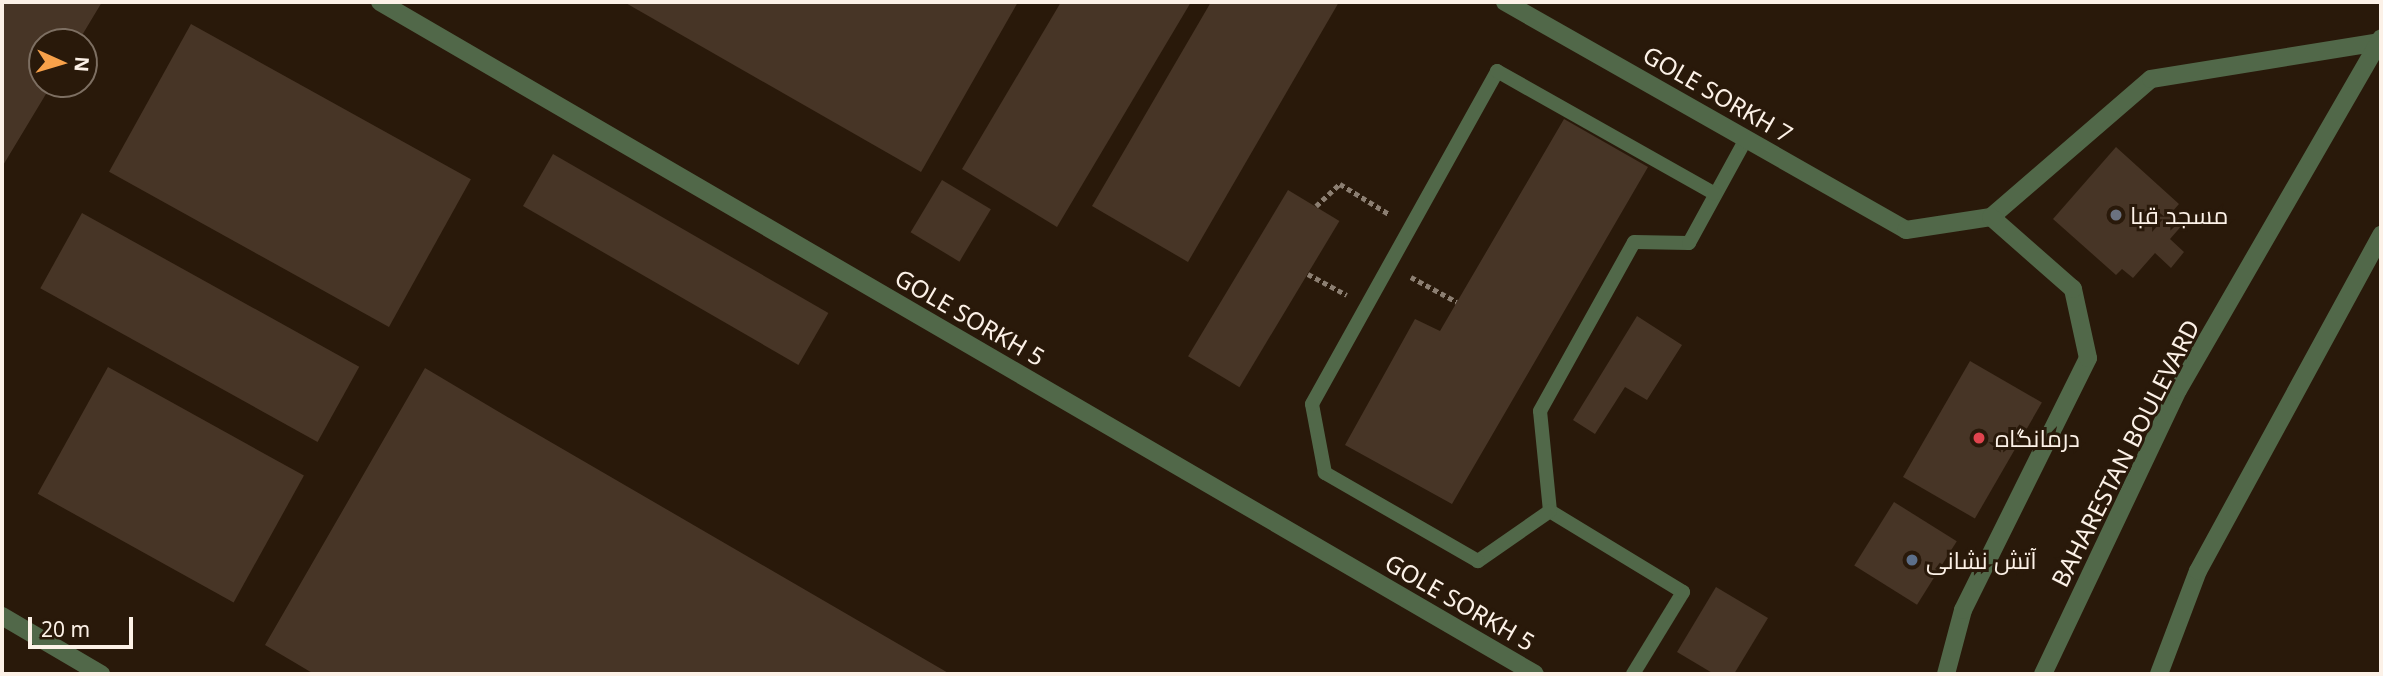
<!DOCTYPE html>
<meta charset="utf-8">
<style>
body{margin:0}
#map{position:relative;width:2383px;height:676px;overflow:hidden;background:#29190a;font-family:"Noto Sans",Cairo,sans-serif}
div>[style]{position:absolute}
.building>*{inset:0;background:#473526;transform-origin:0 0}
.path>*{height:4.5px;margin-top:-2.25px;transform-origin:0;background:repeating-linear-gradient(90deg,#8c7f72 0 5px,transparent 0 8.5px)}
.service>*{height:14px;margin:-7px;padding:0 7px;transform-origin:7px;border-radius:7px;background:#516849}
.minor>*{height:18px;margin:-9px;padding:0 9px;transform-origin:9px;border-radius:9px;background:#516849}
.tertiary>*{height:18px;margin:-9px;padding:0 9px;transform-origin:9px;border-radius:9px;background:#516849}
.dots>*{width:19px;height:19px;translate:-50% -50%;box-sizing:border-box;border:4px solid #29190a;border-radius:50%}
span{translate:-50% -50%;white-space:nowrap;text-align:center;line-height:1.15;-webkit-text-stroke:6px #29190a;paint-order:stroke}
.street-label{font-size:24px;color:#fcf1e7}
.poi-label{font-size:24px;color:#fcf1e7}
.left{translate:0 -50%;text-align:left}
.frame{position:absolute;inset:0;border:4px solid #fcf1e7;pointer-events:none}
.north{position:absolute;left:28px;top:28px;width:70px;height:70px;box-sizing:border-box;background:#29190a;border:2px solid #7d6f62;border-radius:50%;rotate:94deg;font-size:19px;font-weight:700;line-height:28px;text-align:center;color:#fcf1e7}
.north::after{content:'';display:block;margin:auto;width:24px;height:32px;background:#f8a14a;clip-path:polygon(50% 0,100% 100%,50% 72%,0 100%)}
.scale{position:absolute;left:28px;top:617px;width:105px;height:32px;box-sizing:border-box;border:4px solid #fcf1e7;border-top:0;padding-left:9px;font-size:21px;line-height:24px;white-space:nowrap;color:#fcf1e7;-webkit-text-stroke:5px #29190a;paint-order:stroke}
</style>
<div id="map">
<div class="building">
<i style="clip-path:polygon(2px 2px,102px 2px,78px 42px,42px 42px,42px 84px,52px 84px,2px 167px)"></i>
<i style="clip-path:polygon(624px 2px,1018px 2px,921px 172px)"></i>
<i style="clip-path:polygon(1061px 2px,1191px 2px,1057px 227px,962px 169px)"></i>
<i style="clip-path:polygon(1211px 2px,1339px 2px,1188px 262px,1092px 206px)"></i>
<i style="left:191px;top:24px;width:320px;height:169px;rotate:29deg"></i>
<i style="clip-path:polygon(1564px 119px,1648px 167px,1452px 504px,1345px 445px,1415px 319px,1440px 331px)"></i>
<i style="clip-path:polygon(2116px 147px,2179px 204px,2172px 212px,2184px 223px,2170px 239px,2184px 252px,2171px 268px,2155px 253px,2133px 278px,2122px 269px,2116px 275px,2053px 219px)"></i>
<i style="left:553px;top:154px;width:318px;height:60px;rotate:30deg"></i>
<i style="left:942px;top:180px;width:57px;height:61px;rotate:31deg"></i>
<i style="left:1288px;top:190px;width:60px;height:194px;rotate:31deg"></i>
<i style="left:82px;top:213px;width:317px;height:86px;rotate:29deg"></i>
<i style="clip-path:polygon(1637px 316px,1682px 345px,1647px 400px,1625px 387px,1595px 434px,1573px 420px)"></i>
<i style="left:1970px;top:361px;width:83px;height:134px;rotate:30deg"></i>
<i style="left:108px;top:367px;width:224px;height:145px;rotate:29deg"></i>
<i style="clip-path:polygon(425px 368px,499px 412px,950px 674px,314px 674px,265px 645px)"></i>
<i style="left:1894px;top:502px;width:74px;height:75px;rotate:32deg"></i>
<i style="clip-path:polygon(1716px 587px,1768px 618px,1734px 674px,1714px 674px,1677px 652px)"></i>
</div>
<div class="path">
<i style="left:1316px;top:206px;width:33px;rotate:-43deg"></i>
<i style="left:1340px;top:184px;width:57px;rotate:31.5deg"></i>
<i style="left:1308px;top:274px;width:44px;rotate:28.3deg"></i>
<i style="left:1411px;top:277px;width:52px;rotate:28.5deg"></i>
</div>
<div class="service">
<i style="left:1550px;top:511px;width:100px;rotate:-95.7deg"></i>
<i style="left:1540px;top:411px;width:193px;rotate:-60.9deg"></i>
<i style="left:1634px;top:242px;width:55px;rotate:1deg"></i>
<i style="left:1689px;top:243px;width:119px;rotate:-61.3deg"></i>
<i style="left:1633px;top:674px;width:96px;rotate:-58.6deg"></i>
<i style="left:1683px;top:592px;width:156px;rotate:-148.7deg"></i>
<i style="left:1550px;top:511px;width:88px;rotate:145.2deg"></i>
<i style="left:1478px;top:561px;width:177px;rotate:-150.1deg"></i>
<i style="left:1325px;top:473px;width:70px;rotate:-100.7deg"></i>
<i style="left:1312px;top:404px;width:381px;rotate:-60.9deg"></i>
<i style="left:1497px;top:71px;width:250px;rotate:29.4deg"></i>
</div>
<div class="minor">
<i style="left:380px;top:2px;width:1336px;rotate:30.19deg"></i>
<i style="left:1505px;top:2px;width:461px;rotate:29.6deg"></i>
<i style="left:1906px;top:230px;width:86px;rotate:-8.7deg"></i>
<i style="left:1991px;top:217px;width:211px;rotate:-40.8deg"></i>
<i style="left:2151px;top:79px;width:231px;rotate:-9.2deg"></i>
<i style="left:2px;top:616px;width:115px;rotate:30.4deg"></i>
<i style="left:1946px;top:674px;width:66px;rotate:-75.1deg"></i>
<i style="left:1963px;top:610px;width:281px;rotate:-63.6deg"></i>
<i style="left:2088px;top:358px;width:71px;rotate:-102.3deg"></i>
<i style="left:2073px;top:289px;width:109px;rotate:-138.7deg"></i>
</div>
<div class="tertiary">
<i style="left:2043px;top:674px;width:314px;rotate:-64.6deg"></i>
<i style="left:2178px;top:390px;width:406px;rotate:-60deg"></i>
<i style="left:2159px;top:674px;width:110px;rotate:-69.3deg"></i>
<i style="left:2198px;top:571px;width:383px;rotate:-61.4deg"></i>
</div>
<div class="dots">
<i style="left:2116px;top:215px;background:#6b7280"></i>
<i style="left:1979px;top:438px;background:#e0444e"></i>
<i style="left:1912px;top:560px;background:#5c6f8a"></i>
</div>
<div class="street-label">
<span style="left:1718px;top:94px;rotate:30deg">GOLE SORKH 7</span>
<span style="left:970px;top:317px;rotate:30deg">GOLE SORKH 5</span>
<span style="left:2125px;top:453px;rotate:-63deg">BAHARESTAN BOULEVARD</span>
<span style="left:1460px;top:602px;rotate:30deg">GOLE SORKH 5</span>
</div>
<div class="poi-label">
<span class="left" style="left:2130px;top:215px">مسجد قبا</span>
<span class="left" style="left:1995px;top:438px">درمانگاه</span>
<span class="left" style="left:1926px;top:560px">آتش نشانی</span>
</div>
<div class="frame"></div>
<div class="north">N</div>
<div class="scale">20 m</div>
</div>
